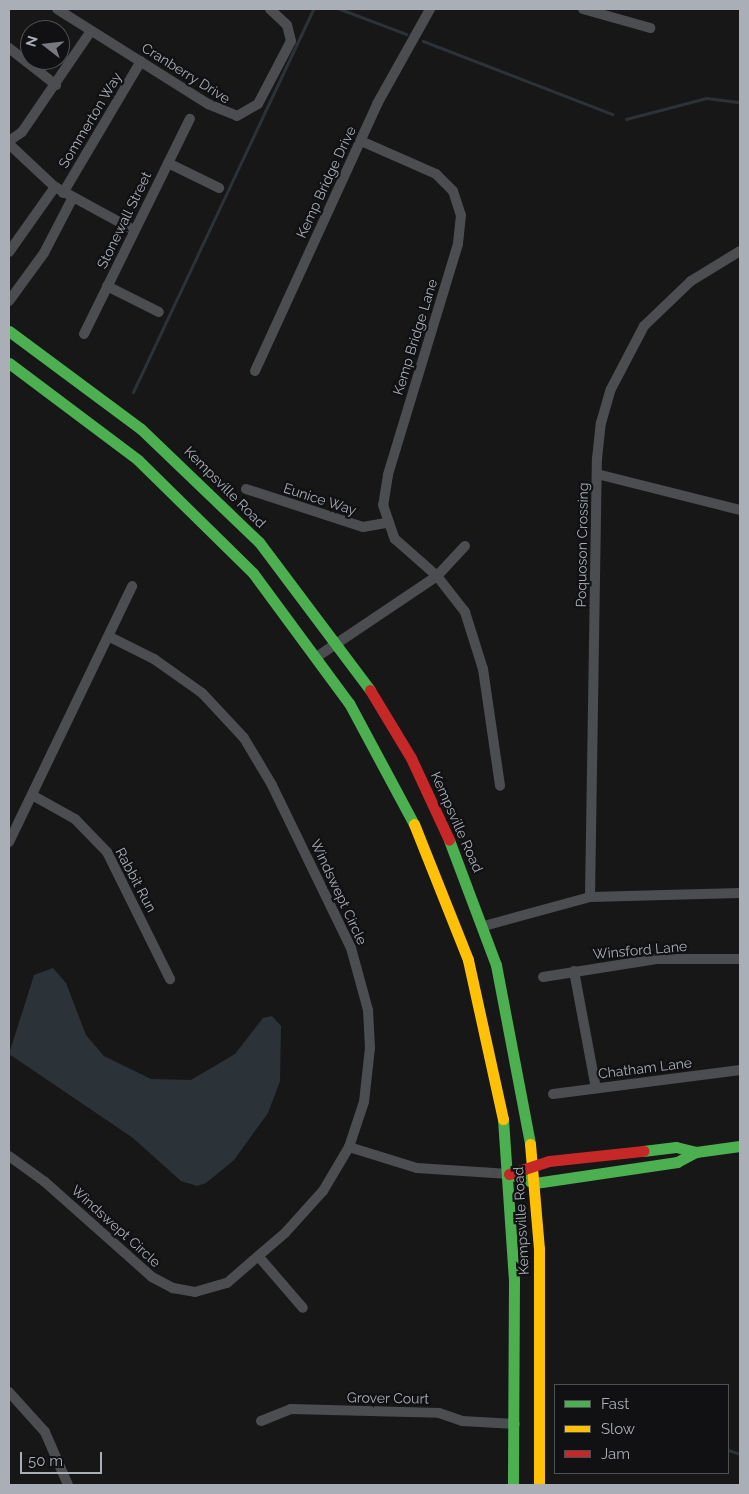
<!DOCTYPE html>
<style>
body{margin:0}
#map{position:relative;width:749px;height:1494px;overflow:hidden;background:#171717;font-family:Raleway,sans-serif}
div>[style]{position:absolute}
.water>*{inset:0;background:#2b3238}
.stream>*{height:3px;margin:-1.5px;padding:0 1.5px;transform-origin:1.5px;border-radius:1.5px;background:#2b3238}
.street>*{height:10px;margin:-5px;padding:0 5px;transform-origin:5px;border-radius:5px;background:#4c4d50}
.fast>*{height:11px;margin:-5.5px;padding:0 5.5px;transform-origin:5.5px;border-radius:5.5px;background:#4caf50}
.slow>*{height:11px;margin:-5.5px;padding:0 5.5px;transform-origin:5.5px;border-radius:5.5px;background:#ffc107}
.jam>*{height:11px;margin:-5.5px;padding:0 5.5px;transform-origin:5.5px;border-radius:5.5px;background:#c62828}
span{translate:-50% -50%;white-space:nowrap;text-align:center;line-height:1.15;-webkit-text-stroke:4.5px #111113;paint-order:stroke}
.street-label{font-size:14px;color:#a9aeb7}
.frame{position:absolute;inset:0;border:10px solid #a9aeb7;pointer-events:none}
.legend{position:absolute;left:554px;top:1384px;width:175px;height:90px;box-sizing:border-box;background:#111113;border:1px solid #4e5055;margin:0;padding:6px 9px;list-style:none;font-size:15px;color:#a9aeb7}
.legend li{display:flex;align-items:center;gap:10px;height:25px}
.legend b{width:25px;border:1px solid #4e5055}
.north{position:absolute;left:20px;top:20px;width:50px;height:50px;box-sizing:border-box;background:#111113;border:1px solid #4e5055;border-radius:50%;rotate:286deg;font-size:14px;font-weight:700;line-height:20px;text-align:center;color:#a9aeb7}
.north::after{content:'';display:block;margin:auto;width:18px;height:22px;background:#76797f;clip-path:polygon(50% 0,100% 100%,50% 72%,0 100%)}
.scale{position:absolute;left:20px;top:1452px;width:82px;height:22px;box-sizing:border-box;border:2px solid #a9aeb7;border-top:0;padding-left:6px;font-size:15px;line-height:18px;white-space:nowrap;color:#a9aeb7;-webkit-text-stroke:4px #111113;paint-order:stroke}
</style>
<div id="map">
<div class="water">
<i style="clip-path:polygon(53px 968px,66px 983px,86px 1035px,104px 1056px,151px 1079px,191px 1080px,235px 1054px,263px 1018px,272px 1016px,281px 1026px,280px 1081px,268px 1113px,234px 1160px,206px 1183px,197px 1186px,181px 1181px,133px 1138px,9px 1054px,34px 975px)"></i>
</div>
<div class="stream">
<i style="left:340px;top:9px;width:71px;rotate:20.7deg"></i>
<i style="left:423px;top:41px;width:203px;rotate:21.1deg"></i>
<i style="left:626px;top:119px;width:83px;rotate:-14.7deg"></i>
<i style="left:706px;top:98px;width:34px;rotate:7deg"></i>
<i style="left:133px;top:392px;width:423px;rotate:-64.8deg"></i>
<i style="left:728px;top:1450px;width:13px;rotate:18deg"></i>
</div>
<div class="street">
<i style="left:57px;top:9px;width:178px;rotate:32.2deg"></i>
<i style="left:208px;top:104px;width:31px;rotate:22deg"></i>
<i style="left:237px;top:116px;width:24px;rotate:-30deg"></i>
<i style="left:258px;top:104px;width:71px;rotate:-62.4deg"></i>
<i style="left:291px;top:41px;width:16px;rotate:-104deg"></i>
<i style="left:287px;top:25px;width:23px;rotate:-137deg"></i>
<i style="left:583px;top:9px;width:70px;rotate:15.8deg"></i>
<i style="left:9px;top:48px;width:60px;rotate:38.2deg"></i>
<i style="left:9px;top:141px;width:16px;rotate:-35deg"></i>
<i style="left:22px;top:132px;width:122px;rotate:-55.7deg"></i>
<i style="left:361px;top:141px;width:82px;rotate:23.7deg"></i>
<i style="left:436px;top:174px;width:24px;rotate:45deg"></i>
<i style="left:453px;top:191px;width:25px;rotate:72deg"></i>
<i style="left:461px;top:215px;width:29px;rotate:96deg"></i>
<i style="left:458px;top:244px;width:241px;rotate:106.9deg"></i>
<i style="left:388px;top:475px;width:30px;rotate:99deg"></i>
<i style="left:383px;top:505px;width:36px;rotate:71deg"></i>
<i style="left:395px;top:539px;width:56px;rotate:41.4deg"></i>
<i style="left:437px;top:576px;width:46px;rotate:52.1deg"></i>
<i style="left:465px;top:612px;width:60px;rotate:72.5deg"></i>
<i style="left:483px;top:669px;width:118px;rotate:81.7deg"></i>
<i style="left:9px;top:144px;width:63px;rotate:43.1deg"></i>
<i style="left:55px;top:187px;width:90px;rotate:28.6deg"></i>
<i style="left:168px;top:163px;width:57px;rotate:26.1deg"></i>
<i style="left:63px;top:193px;width:153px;rotate:-59.4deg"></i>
<i style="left:9px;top:252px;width:80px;rotate:-54.7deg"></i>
<i style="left:107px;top:286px;width:58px;rotate:26.6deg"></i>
<i style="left:9px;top:301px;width:59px;rotate:-53.9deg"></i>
<i style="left:44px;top:253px;width:61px;rotate:-62.6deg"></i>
<i style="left:84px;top:334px;width:240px;rotate:-63.8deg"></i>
<i style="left:255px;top:371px;width:294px;rotate:-65.4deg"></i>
<i style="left:377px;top:104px;width:109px;rotate:-60.8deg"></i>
<i style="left:597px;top:474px;width:147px;rotate:14.1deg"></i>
<i style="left:246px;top:489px;width:123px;rotate:18deg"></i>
<i style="left:363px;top:527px;width:23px;rotate:-10deg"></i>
<i style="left:318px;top:656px;width:143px;rotate:-33.9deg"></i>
<i style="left:437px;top:576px;width:41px;rotate:-47deg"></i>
<i style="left:32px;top:795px;width:49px;rotate:29.2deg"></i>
<i style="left:75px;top:819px;width:46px;rotate:45.9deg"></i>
<i style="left:107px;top:852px;width:142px;rotate:63.6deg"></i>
<i style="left:9px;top:842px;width:284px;rotate:-64.3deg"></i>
<i style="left:590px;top:897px;width:438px;rotate:-89.1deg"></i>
<i style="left:597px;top:459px;width:36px;rotate:-84deg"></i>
<i style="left:601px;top:423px;width:35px;rotate:-74deg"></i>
<i style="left:611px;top:389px;width:71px;rotate:-62.4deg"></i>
<i style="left:644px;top:326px;width:65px;rotate:-43.8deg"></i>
<i style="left:691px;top:281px;width:57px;rotate:-31.5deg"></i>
<i style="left:484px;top:926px;width:110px;rotate:-15.3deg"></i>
<i style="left:590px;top:897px;width:150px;rotate:-1.5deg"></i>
<i style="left:574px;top:971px;width:119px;rotate:79.4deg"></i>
<i style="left:543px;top:977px;width:115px;rotate:-9deg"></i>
<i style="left:657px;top:959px;width:83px"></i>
<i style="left:553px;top:1094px;width:189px;rotate:-7.3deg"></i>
<i style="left:349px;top:1147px;width:71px;rotate:17.2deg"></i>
<i style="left:417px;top:1168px;width:92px;rotate:3.7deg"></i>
<i style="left:9px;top:1156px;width:44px;rotate:35.8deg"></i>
<i style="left:45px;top:1182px;width:143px;rotate:41.6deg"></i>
<i style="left:152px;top:1277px;width:24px;rotate:28deg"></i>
<i style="left:173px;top:1288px;width:22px;rotate:10deg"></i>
<i style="left:195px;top:1292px;width:33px;rotate:-16deg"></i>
<i style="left:227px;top:1283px;width:77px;rotate:-40.8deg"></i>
<i style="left:285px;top:1233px;width:57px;rotate:-47.9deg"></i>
<i style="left:323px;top:1191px;width:51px;rotate:-59.4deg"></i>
<i style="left:349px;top:1147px;width:47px;rotate:-71.6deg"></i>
<i style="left:364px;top:1102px;width:54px;rotate:-83.7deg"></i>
<i style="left:370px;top:1048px;width:38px;rotate:-93deg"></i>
<i style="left:368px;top:1010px;width:64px;rotate:-105.3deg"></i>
<i style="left:351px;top:948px;width:181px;rotate:-115.9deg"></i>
<i style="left:272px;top:785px;width:55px;rotate:-120.8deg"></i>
<i style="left:244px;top:738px;width:62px;rotate:-133deg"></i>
<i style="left:202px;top:693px;width:59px;rotate:-144.7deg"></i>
<i style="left:154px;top:659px;width:51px;rotate:-153.4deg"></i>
<i style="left:259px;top:1257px;width:67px;rotate:49.2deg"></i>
<i style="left:9px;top:1392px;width:54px;rotate:48deg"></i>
<i style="left:45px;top:1432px;width:58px;rotate:66.5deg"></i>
<i style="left:261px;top:1421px;width:32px;rotate:-22deg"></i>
<i style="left:291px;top:1409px;width:148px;rotate:1.5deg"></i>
<i style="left:439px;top:1413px;width:24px;rotate:19deg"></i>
<i style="left:462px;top:1421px;width:53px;rotate:3.2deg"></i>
</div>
<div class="fast">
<i style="left:9px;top:331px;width:164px;rotate:36.6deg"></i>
<i style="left:141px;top:429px;width:163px;rotate:43.8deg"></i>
<i style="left:259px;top:542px;width:185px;rotate:53.1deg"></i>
<i style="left:9px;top:363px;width:161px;rotate:36.9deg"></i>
<i style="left:138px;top:460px;width:161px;rotate:44.5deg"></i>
<i style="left:253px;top:573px;width:162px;rotate:53.6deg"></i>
<i style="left:349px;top:703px;width:137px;rotate:61.8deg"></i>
<i style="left:449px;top:840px;width:134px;rotate:69.4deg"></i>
<i style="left:496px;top:965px;width:182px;rotate:79.2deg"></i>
<i style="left:503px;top:1119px;width:161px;rotate:86.1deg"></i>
<i style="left:514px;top:1280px;width:205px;rotate:90.3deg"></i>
<i style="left:643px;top:1151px;width:33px;rotate:-7deg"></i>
<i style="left:676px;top:1147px;width:21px;rotate:14deg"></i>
<i style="left:696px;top:1152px;width:44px;rotate:-7.8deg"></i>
<i style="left:509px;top:1174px;width:28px;rotate:19deg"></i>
<i style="left:535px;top:1183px;width:144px;rotate:-8.4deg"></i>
<i style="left:677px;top:1162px;width:21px;rotate:-28deg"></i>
</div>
<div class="slow">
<i style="left:414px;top:824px;width:146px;rotate:68.3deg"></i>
<i style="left:468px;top:960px;width:163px;rotate:77.6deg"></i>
<i style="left:530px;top:1144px;width:105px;rotate:85.1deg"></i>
<i style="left:539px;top:1249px;width:236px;rotate:90deg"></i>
</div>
<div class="jam">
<i style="left:370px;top:690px;width:79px;rotate:58.9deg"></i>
<i style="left:411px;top:758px;width:90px;rotate:65.1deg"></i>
<i style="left:509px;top:1174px;width:42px;rotate:-18deg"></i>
<i style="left:549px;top:1161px;width:95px;rotate:-6.1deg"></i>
</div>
<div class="street-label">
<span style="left:186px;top:73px;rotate:32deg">Cranberry Drive</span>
<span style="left:90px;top:120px;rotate:-59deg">Sommerton Way</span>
<span style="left:326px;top:182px;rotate:-65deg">Kemp Bridge Drive</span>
<span style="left:124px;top:220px;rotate:-64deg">Stonewall Street</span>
<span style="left:415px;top:337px;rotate:-73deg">Kemp Bridge Lane</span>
<span style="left:225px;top:487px;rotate:45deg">Kempsville Road</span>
<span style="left:320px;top:499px;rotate:18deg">Eunice Way</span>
<span style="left:582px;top:545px;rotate:-89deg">Poquoson Crossing</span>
<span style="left:457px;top:822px;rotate:66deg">Kempsville Road</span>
<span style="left:136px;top:880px;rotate:62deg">Rabbit Run</span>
<span style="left:339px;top:892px;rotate:65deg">Windswept Circle</span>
<span style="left:640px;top:950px;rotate:-5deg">Winsford Lane</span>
<span style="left:645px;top:1068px;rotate:-7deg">Chatham Lane</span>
<span style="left:521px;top:1221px;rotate:-93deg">Kempsville Road</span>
<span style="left:116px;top:1226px;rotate:42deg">Windswept Circle</span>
<span style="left:388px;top:1398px;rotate:1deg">Grover Court</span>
</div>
<div class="frame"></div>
<ul class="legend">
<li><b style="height:6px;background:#4caf50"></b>Fast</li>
<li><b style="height:6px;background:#ffc107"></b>Slow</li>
<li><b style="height:6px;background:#c62828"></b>Jam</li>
</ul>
<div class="north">N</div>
<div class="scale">50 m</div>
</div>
